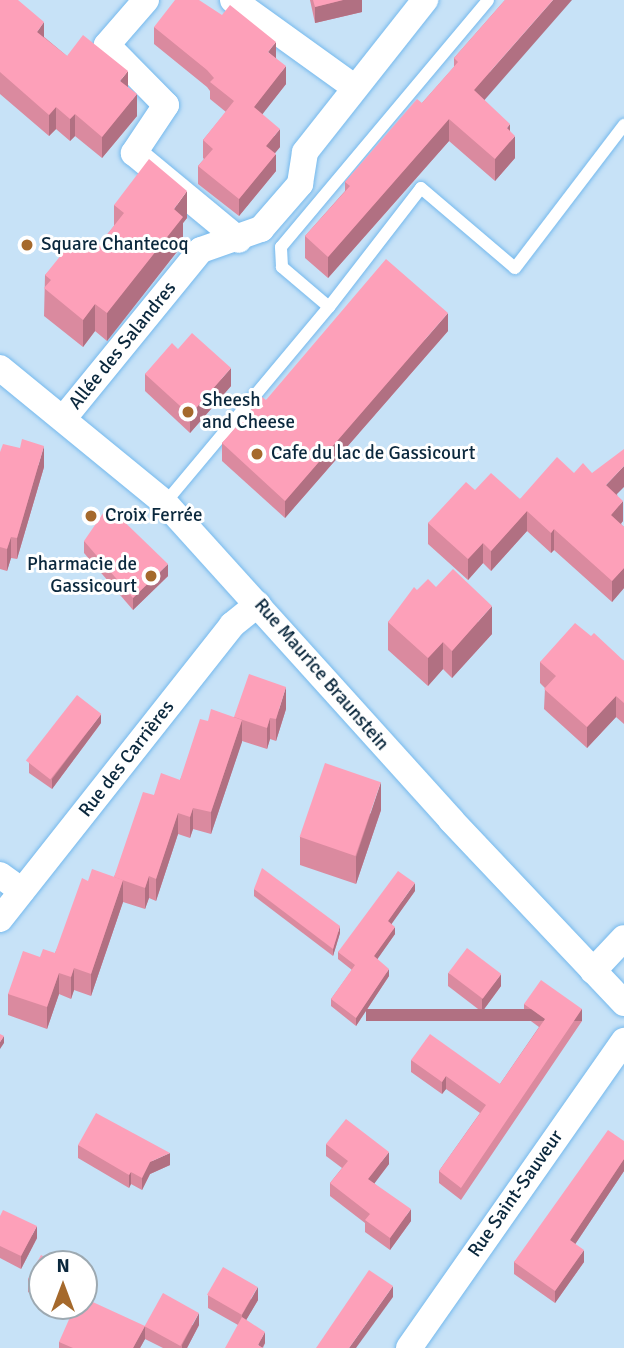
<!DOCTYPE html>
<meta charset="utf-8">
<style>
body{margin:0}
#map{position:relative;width:624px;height:1348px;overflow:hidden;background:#c7e2f7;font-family:Signika,sans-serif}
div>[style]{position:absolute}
.roads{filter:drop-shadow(0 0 2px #75b9ed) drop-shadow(0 0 2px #75b9ed)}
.lane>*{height:12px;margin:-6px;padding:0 6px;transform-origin:6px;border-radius:6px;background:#fff}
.street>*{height:26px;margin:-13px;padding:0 13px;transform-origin:13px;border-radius:13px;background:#fff}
.wall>*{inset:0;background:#da8a9f}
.shaded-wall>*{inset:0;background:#b17082;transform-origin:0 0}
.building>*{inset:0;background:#fda0b9;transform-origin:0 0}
.dots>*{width:19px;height:19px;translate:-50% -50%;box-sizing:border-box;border:4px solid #fff;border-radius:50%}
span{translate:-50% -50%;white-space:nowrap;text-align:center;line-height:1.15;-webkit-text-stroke:6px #fff;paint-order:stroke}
.poi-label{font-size:19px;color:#0b283d}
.left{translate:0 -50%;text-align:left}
.right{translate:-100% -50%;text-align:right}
.street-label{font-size:19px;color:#0b283d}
.north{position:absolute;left:28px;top:1250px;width:70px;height:70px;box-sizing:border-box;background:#fff;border:2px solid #9da9b1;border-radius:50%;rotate:0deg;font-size:19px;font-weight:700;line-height:28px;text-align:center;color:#0b283d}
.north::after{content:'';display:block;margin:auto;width:24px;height:32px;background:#a5692c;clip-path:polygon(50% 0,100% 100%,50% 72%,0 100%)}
</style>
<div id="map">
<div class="roads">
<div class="lane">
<i style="left:329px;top:307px;width:150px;rotate:-52.3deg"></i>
<i style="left:421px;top:188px;width:123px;rotate:40.4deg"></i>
<i style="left:515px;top:268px;width:180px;rotate:-52.7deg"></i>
<i style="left:165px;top:503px;width:256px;rotate:-50.1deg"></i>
<i style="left:329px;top:307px;width:62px;rotate:-139.6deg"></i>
<i style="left:282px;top:267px;width:20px;rotate:-93deg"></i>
<i style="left:281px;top:247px;width:322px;rotate:-50deg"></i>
</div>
<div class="street">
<i style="left:146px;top:0;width:60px;rotate:130.9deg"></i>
<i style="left:107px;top:45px;width:84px;rotate:45.5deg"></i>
<i style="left:166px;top:105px;width:58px;rotate:123.7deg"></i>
<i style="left:134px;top:153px;width:136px;rotate:39.6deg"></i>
<i style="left:233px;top:0;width:149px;rotate:35.7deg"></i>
<i style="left:0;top:368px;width:213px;rotate:39.3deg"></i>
<i style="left:165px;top:503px;width:427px;rotate:47.9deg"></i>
<i style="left:451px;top:820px;width:252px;rotate:46.6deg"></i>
<i style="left:63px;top:419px;width:218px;rotate:-50.8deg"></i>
<i style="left:201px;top:250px;width:64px;rotate:-19.3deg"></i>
<i style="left:261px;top:229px;width:60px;rotate:-49.1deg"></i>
<i style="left:300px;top:184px;width:32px;rotate:-81deg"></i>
<i style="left:305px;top:152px;width:194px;rotate:-51.7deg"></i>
<i style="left:0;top:875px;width:27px;rotate:36deg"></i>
<i style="left:0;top:919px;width:375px;rotate:-51.7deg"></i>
<i style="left:232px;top:625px;width:33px;rotate:-39deg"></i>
<i style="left:593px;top:971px;width:45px;rotate:-46.8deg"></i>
<i style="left:409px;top:1348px;width:375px;rotate:-55deg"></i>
</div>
</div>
<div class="wall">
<i style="clip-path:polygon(0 0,67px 56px,128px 88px,137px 116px,102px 158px,75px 136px,70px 141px,56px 129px,49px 136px,0 94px)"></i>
<i style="clip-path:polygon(310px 0,362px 0,362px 12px,315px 23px)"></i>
<i style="clip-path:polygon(505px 0,484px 100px,510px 131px,515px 158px,495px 181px,449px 141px,328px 278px,305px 258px,305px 236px,345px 191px,345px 182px,422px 103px,454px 67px,454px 58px)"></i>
<i style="clip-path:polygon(154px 27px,276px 58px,286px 84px,262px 114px,280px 147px,275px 153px,276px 171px,239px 216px,198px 184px,198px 166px,204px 159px,203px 158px,203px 140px,226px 112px,210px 99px,210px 91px,207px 87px,154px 44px)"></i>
<i style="clip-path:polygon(114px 205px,187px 218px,183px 223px,183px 244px,107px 341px,95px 331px,83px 347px,44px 316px,45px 275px,75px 248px,94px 251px,114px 226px)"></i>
<i style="clip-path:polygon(448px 331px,285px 518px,222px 461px,222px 443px,266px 400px)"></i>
<i style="clip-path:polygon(178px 349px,231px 386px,190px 433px,145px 391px,145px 374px)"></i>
<i style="clip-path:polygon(0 452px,44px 467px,17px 559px,11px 558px,7px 571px,0 569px)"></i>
<i style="clip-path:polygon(574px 473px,592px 473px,617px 494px,623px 521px,621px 524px,624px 527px,624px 588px,612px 602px,554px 550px,551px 553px,527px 531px,491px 571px,483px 563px,468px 580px,428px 544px,428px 523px,475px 490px,520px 499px)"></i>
<i style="clip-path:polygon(84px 541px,168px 576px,133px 610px,84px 553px)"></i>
<i style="clip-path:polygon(436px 587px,492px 634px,452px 678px,443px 669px,428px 686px,388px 650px,388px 622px,417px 590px)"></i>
<i style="clip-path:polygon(591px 636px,624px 661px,624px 724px,616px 717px,587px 748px,544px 709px,545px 688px,540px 683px,540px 662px)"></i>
<i style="clip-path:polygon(286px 709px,276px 741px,270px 739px,267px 749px,242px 741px,211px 834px,193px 829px,190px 838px,178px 834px,156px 901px,149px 898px,145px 909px,123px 902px,91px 996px,74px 990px,71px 999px,59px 994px,47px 1029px,8px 1015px,8px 994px,40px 957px,55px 953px,88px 881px,114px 877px,154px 795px,180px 780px,208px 721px)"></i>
<i style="clip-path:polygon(101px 723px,52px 789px,29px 773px,29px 763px)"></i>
<i style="clip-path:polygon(381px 810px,356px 884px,300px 865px,300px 837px)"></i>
<i style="clip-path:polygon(254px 889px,340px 933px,333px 956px,254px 896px)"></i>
<i style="clip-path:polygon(415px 891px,391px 924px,395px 934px,377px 959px,389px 976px,356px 1026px,331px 1006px,331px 999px,352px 970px,338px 959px,338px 952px)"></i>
<i style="clip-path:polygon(448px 973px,501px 986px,482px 1012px,448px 986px)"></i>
<i style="clip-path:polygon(524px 1004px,582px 1021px,461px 1200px,439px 1183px,439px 1171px,480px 1113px,446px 1089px,442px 1094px,411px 1072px,411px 1060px,500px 1084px,539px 1027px,524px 1016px)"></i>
<i style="clip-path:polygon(624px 1141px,624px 1171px,575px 1244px,584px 1262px,555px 1303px,514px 1274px,514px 1262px)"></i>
<i style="clip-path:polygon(326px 1144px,389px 1164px,374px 1183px,411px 1221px,390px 1250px,365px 1232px,365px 1223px,330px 1196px,330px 1183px,342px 1168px,326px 1156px)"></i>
<i style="clip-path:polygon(78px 1145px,170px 1165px,150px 1174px,142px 1190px,131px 1184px,129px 1188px,78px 1158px)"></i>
<i style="clip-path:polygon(0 1216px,37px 1238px,21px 1269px,0 1258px)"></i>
<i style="clip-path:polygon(42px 1264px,42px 1299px,28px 1292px,28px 1279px)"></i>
<i style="clip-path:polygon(208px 1295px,258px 1300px,246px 1320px,265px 1343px,263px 1348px,238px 1325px,208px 1308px)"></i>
<i style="clip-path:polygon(56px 1306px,66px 1306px,64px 1310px)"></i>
<i style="clip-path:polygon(199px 1325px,187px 1348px,163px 1348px,145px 1339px,140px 1348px,59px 1348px,59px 1342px,145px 1326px)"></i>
</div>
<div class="shaded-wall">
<i style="clip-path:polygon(343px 0,362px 0,362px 12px,315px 23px,315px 7px)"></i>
<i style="clip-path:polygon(553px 0,572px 0,474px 112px,474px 90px)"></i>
<i style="clip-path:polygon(44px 22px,44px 44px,37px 32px)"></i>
<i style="clip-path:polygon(276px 42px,276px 59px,268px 52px)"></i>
<i style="clip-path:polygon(286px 66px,286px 84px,254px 125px,254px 107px)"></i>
<i style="clip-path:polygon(128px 71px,128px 93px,120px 81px)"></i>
<i style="clip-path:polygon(137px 94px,137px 116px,102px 158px,102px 137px)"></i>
<i style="clip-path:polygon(56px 107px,56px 129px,49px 136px,49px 115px)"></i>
<i style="clip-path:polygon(75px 114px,75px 136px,70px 141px,70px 119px)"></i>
<i style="clip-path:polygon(449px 119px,449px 141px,328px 278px,328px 257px)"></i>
<i style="clip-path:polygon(510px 124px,510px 142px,515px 136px,515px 158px,495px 181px,495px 159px,507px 128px)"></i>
<i style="clip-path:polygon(280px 129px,280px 147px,266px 164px,266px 146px)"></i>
<i style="clip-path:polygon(276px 154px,276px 171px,239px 216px,239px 199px)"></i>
<i style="clip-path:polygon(187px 191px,187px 218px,183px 223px,183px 244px,107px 341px,107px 313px,174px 209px)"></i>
<i style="clip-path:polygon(95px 304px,95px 331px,83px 347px,83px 320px)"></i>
<i style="clip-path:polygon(448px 313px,448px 331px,285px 518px,285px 501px)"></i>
<i style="clip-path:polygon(231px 368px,231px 386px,190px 433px,190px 415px)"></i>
<i style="clip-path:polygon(44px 446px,44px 467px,17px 559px,17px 538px)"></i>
<i style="clip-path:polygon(624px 466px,624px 487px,606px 505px,606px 485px)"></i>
<i style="clip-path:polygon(623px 501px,623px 521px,611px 535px,611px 515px)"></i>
<i style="clip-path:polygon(527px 511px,527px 531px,491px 571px,491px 551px)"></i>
<i style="clip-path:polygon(554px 529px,554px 550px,551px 553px,551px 533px)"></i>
<i style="clip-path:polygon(11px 537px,11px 558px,7px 571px,7px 549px)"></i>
<i style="clip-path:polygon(483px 543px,483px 563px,468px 580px,468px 559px)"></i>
<i style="clip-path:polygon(168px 564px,168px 576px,133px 610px,133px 598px)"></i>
<i style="clip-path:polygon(624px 568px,624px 588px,612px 602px,612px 581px)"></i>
<i style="clip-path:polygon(492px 606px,492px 634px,452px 678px,452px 651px)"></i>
<i style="clip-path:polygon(443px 642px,443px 669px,428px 686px,428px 658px)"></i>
<i style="clip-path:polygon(286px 687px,286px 709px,276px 741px,276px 719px)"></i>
<i style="clip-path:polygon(616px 696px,616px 717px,587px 748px,587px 727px)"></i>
<i style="clip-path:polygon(101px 714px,101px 723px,52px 789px,52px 779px)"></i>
<i style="clip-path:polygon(270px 718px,270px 739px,267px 749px,267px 728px)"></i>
<i style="clip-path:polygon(242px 720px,242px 742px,211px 834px,211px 812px)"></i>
<i style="clip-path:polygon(381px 782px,381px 810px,356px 884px,356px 857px)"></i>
<i style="clip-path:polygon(193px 808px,193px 829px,190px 838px,190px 817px)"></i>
<i style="clip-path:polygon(178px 813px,178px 834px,156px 901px,156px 879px)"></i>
<i style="clip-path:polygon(149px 876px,149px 898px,145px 909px,145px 888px)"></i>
<i style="clip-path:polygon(123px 880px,123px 902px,91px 996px,91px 974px)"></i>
<i style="clip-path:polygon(415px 883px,415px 891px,388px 929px,388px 921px)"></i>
<i style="clip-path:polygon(340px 926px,340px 933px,333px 956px,333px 949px)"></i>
<i style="clip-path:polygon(395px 927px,395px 934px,374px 964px,374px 956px)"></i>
<i style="clip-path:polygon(74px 968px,74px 990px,71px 999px,71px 977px)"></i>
<i style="clip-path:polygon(389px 969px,389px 976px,356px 1026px,356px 1018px)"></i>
<i style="clip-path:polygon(59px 973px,59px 994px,47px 1029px,47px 1007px)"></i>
<i style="clip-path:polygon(501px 974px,501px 986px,482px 1012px,482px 999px)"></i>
<i style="left:582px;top:1009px;width:12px;height:216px;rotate:90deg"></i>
<i style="clip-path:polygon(4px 1036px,4px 1043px,0 1049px,0 1042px)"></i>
<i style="clip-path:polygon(446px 1076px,446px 1089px,442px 1094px,442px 1082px)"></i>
<i style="clip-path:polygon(389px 1152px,389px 1164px,368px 1192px,368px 1179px)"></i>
<i style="clip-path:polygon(170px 1153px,170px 1165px,150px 1174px,142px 1190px,142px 1178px,150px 1162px)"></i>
<i style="clip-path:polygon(624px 1159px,624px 1171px,570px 1252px,570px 1240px)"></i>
<i style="clip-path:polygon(131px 1172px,131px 1184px,129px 1188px,129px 1175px)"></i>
<i style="clip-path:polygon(411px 1209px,411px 1221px,390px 1250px,390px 1238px)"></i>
<i style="clip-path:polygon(37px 1226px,37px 1238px,21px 1269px,21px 1256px)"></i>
<i style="clip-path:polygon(584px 1250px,584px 1262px,555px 1303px,555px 1291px)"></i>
<i style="clip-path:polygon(393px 1286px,393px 1297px,356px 1348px,349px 1348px)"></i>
<i style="clip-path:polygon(258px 1287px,258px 1300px,242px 1327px,242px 1315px)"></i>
<i style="clip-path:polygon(199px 1313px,199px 1325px,187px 1348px,182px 1348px,182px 1345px)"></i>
<i style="clip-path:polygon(145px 1326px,145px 1339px,140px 1348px,133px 1348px)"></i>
<i style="clip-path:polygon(265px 1332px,265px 1343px,262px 1348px,258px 1345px)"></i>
</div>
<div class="building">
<i style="clip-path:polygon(0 0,18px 0,44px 22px,37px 32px,67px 56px,83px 35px,128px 71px,120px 81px,137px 94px,102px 137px,75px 114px,70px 119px,56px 107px,49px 115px,0 72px)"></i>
<i style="clip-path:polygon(175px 0,199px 0,222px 15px,230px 5px,276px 42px,268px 52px,286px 66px,254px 107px,280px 129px,266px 146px,276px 154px,239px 199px,198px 166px,213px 149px,203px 140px,234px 101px,210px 82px,214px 78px,207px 70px,154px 27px)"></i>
<i style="clip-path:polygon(313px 0,343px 0,315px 7px)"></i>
<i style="clip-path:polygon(505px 0,553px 0,474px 90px,510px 124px,507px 128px,515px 136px,495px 159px,449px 119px,328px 257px,305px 236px,350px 186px,345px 182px,417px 99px,422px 103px,458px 62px,454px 58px)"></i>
<i style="clip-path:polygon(149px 159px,187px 191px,174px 209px,183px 217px,107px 313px,95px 304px,83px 320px,44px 288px,51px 280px,45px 275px,70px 244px,75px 248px,81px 241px,94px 251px,124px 213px,114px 205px)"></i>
<i style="clip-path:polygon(386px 259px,448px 313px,285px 501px,222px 443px,262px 397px,266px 400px)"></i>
<i style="clip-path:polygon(192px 333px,231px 368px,190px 415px,145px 374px,172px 343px,178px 349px)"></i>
<i style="clip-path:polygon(22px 439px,44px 446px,17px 538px,11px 537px,7px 549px,0 547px,0 452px,3px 444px,20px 448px)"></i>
<i style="clip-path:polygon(624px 449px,624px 466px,606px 485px,623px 501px,611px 515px,624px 527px,624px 568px,612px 581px,554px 529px,551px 533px,527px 511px,491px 551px,483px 543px,468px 559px,428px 523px,466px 482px,475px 490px,491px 473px,520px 499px,557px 457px,574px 473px,583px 463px,592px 473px)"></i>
<i style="clip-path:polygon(108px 506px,168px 564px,133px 598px,84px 541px)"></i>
<i style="clip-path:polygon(453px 569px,492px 606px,452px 651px,443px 642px,428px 658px,388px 622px,414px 587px,417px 590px,428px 579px,436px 587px)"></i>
<i style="clip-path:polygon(575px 623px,591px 636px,594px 633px,624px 661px,624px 703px,616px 696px,587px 727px,544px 689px,556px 676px,540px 662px)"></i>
<i style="clip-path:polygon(249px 674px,286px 687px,276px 719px,270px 718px,267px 728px,234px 717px)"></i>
<i style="left:77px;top:695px;width:31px;height:83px;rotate:38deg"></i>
<i style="clip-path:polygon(211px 709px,242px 720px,211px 812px,193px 808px,190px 817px,178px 813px,156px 879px,149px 876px,145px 888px,114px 877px,143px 792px,154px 795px,161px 773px,180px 780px,200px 719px,208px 721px)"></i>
<i style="left:325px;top:763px;width:59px;height:78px;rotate:19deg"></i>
<i style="clip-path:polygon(262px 868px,340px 926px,333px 949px,254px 889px)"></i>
<i style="clip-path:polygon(92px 869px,123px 880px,91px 974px,74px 968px,71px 977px,59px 973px,47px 1007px,8px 994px,23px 951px,40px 957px,43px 949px,55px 953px,82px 878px,88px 881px)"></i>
<i style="clip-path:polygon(398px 871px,415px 883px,388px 921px,395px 927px,374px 956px,389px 969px,356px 1018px,331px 999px,355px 965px,338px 952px)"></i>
<i style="left:467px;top:948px;width:43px;height:31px;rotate:37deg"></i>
<i style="clip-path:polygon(541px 980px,582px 1009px,461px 1188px,439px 1171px,486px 1105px,446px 1076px,442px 1082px,411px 1060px,430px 1034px,500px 1084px,545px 1019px,524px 1004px)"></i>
<i style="clip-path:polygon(0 1034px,4px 1036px,0 1042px)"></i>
<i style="clip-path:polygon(96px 1113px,170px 1153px,150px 1162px,142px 1178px,131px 1172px,129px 1175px,78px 1145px)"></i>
<i style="clip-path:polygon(346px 1119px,389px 1152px,368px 1179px,411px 1209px,390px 1238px,365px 1220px,370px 1214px,330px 1183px,348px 1161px,326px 1144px)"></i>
<i style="clip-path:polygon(608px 1130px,624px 1141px,624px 1159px,570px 1240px,584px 1250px,555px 1291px,514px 1262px)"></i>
<i style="clip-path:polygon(3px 1210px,37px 1226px,21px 1256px,0 1246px,0 1216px)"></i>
<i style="clip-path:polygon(41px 1255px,58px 1264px,42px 1264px,42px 1287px,28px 1279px)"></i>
<i style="left:223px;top:1267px;width:40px;height:32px;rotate:30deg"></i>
<i style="clip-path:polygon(369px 1270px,393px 1286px,349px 1348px,316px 1348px)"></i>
<i style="left:163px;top:1293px;width:41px;height:38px;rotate:29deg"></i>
<i style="clip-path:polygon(84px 1298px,145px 1326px,133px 1348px,73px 1348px,59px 1342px,75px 1306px,84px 1306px)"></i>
<i style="clip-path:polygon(242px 1317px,265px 1332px,258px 1345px,263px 1348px,225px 1348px)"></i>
</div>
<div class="dots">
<i style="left:27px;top:245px;background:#a5692c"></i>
<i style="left:188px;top:412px;background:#a5692c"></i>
<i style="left:257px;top:454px;background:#a5692c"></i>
<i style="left:91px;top:516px;background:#a5692c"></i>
<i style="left:151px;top:576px;background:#a5692c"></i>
</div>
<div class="poi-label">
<span class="left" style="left:41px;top:245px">Square Chantecoq</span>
<span class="left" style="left:202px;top:412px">Sheesh<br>and Cheese</span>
<span class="left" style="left:271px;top:454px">Cafe du lac de Gassicourt</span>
<span class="left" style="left:105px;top:516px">Croix Ferrée</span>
<span class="right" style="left:137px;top:576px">Pharmacie de<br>Gassicourt</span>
</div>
<div class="street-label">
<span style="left:123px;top:346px;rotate:-51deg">Allée des Salandres</span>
<span style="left:321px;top:675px;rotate:49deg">Rue Maurice Braunstein</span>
<span style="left:127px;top:759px;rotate:-52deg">Rue des Carrières</span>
<span style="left:516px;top:1194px;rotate:-55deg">Rue Saint-Sauveur</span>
</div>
<div class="north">N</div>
</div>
